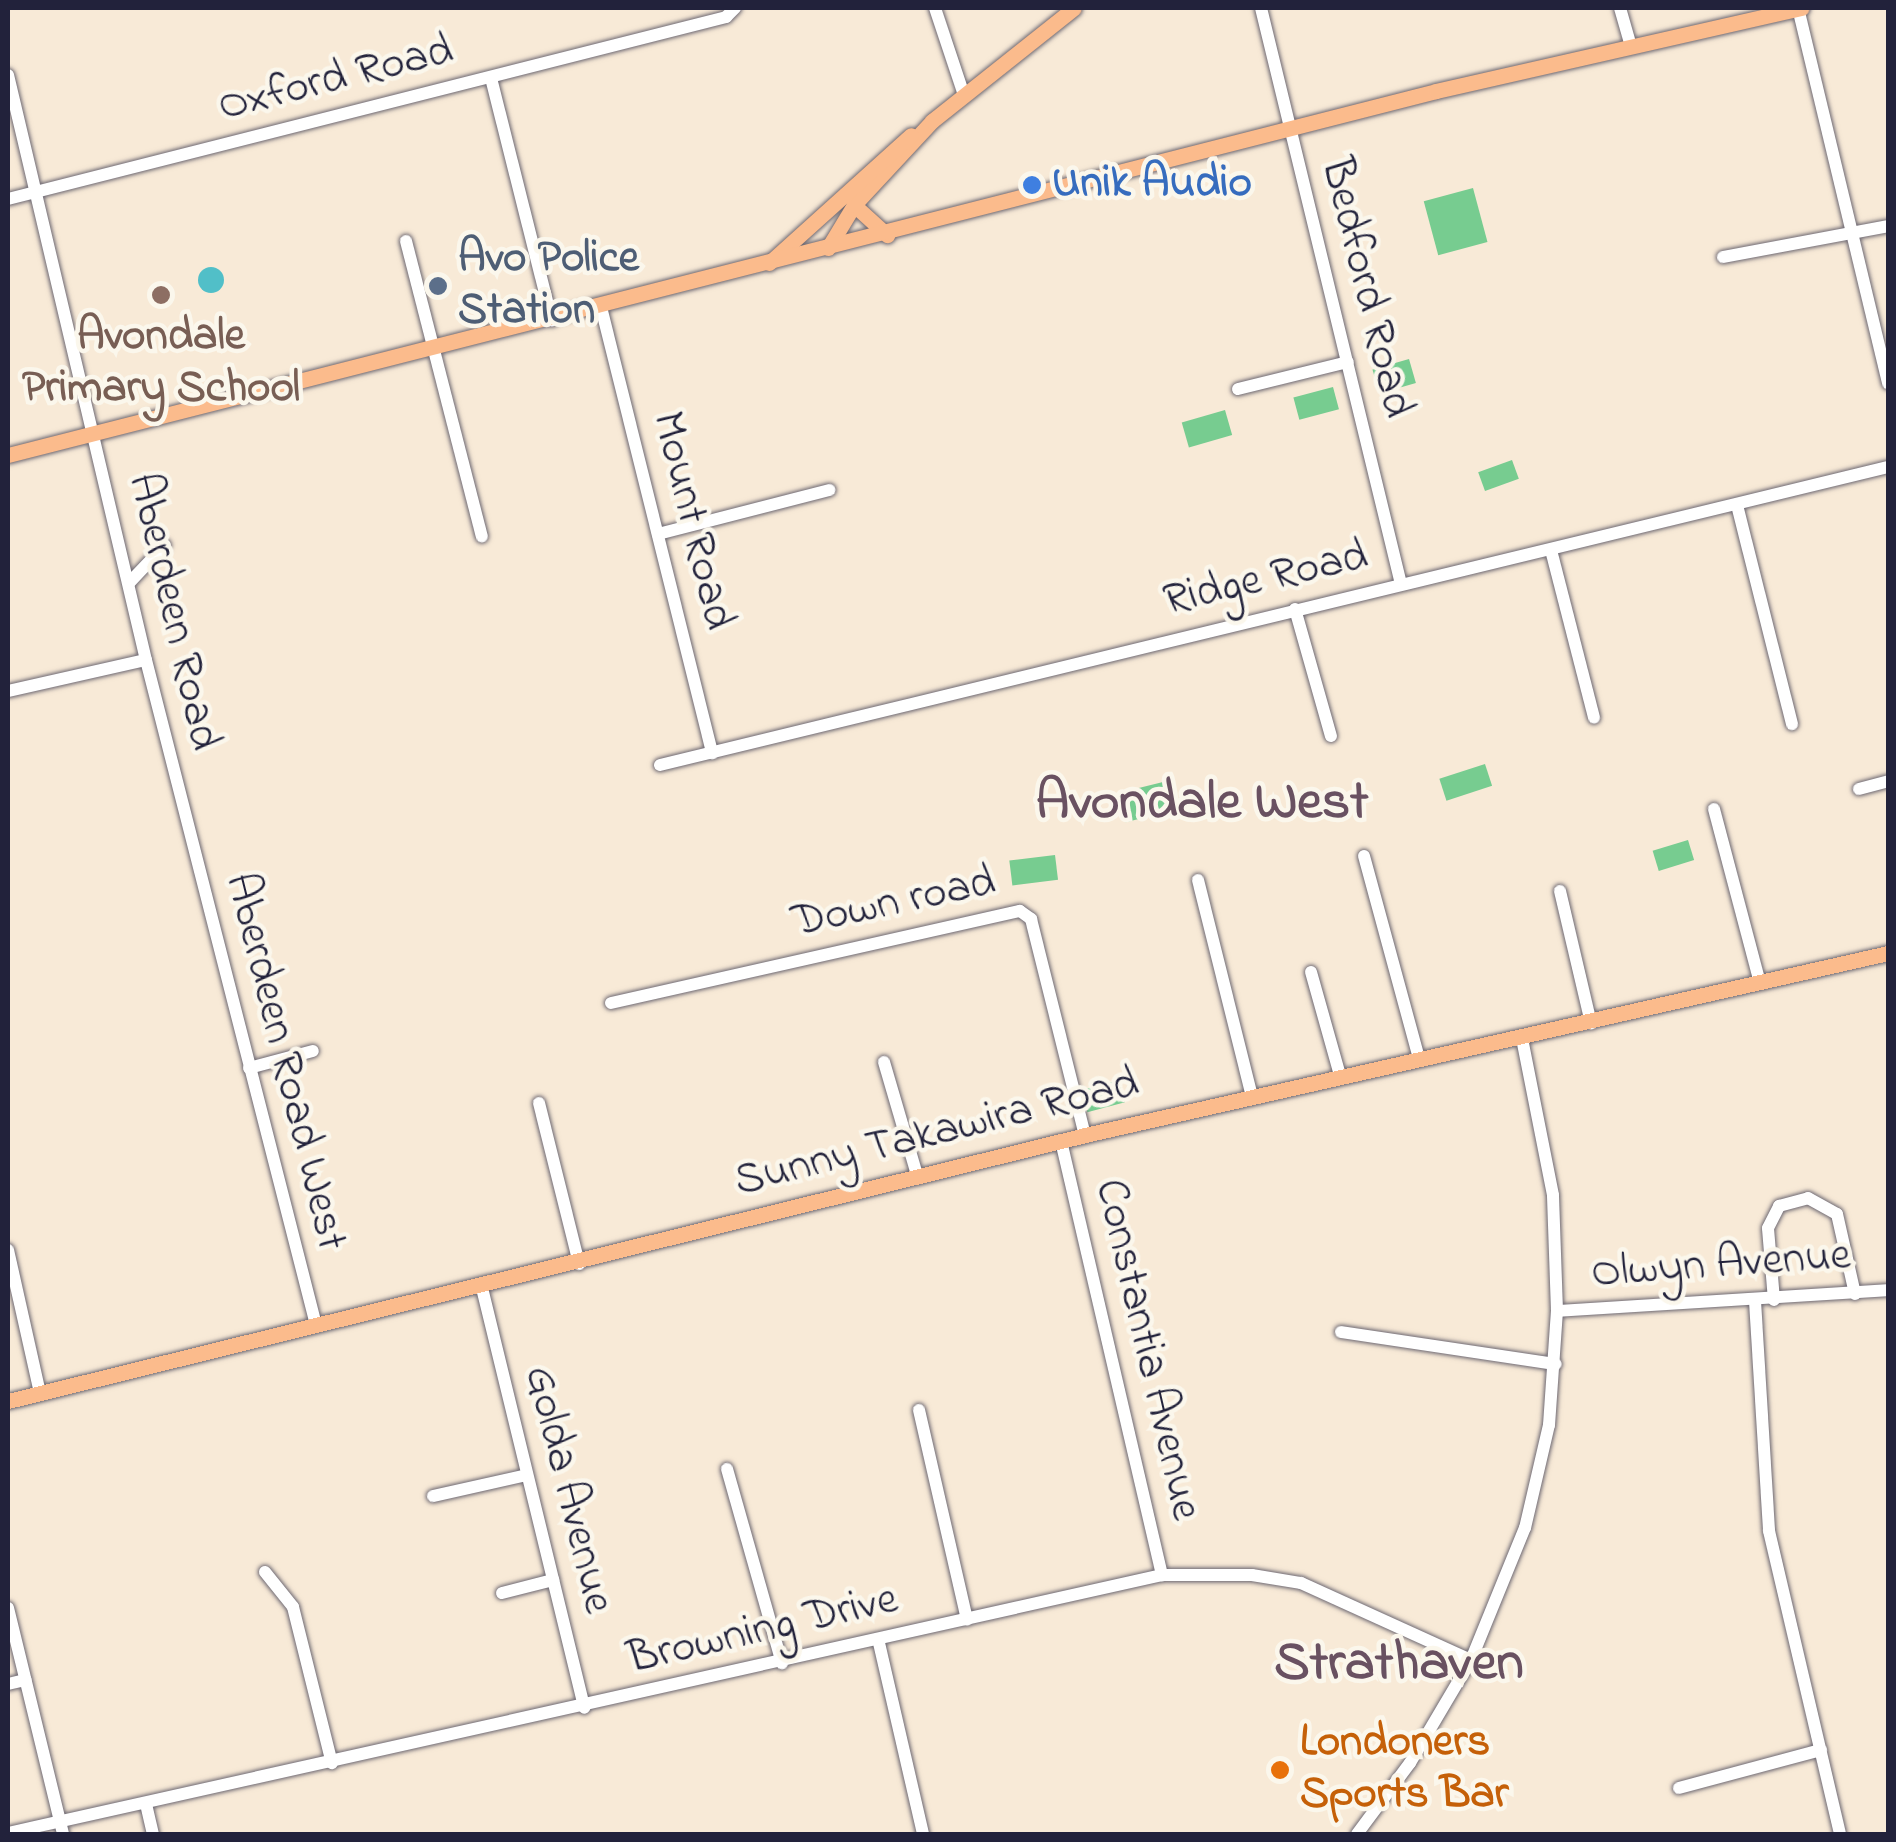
<!DOCTYPE html>
<style>
body{margin:0}
#map{position:relative;width:1896px;height:1842px;overflow:hidden;background:#f8ead7;font-family:"Indie Flower",sans-serif}
div>[style]{position:absolute}
.green>*{inset:0;background:#77cc90;transform-origin:0 0}
.water>*{inset:0;background:#51bfc8}
.round{border-radius:50%}
.roads{filter:drop-shadow(0 0 2px #6d6872) drop-shadow(0 0 2px #6d6872)}
.minor>*{height:12px;margin:-6px;padding:0 6px;transform-origin:6px;border-radius:6px;background:#fff}
.major>*{height:15px;margin:-7.5px;padding:0 7.5px;transform-origin:7.5px;border-radius:7.5px;background:#fbbb8c}
.dots>*{width:28px;height:28px;translate:-50% -50%;box-sizing:border-box;border:5px solid #fbf7ec;border-radius:50%}
span{translate:-50% -50%;white-space:nowrap;text-align:center;line-height:1.15;-webkit-text-stroke:9px #fbf7ec;paint-order:stroke}
.street-label{font-size:45px;color:#22223b}
.shop-label{font-size:45px;color:#366cbe;font-weight:700}
.left{translate:0 -50%;text-align:left}
.service-label{font-size:45px;color:#4e5e75;font-weight:700}
.education-label{font-size:45px;color:#785e54;font-weight:700}
.food-label{font-size:45px;color:#c56008;font-weight:700}
.district-label{font-size:55px;color:#695161;font-weight:700}
.frame{position:absolute;inset:0;border:10px solid #22223b;pointer-events:none}
</style>
<div id="map">
<div class="green">
<i style="left:1473px;top:188px;width:56px;height:51px;rotate:75deg"></i>
<i style="left:1409px;top:359px;width:25px;height:38px;rotate:74deg"></i>
<i style="left:1333px;top:387px;width:23px;height:41px;rotate:75deg"></i>
<i style="left:1225px;top:410px;width:26px;height:45px;rotate:74deg"></i>
<i style="left:1512px;top:460px;width:20px;height:36px;rotate:70deg"></i>
<i style="left:1485px;top:764px;width:23px;height:48px;rotate:72deg"></i>
<i style="left:1167px;top:781px;width:30px;height:50px;rotate:76deg"></i>
<i style="left:1688px;top:840px;width:21px;height:37px;rotate:73deg"></i>
<i style="left:1055px;top:855px;width:25px;height:46px;rotate:83deg"></i>
<i style="left:1119px;top:1080px;width:23px;height:39px;rotate:75deg"></i>
</div>
<div class="water">
<i class="round" style="left:198px;top:267px;width:26px;height:26px"></i>
</div>
<div class="roads">
<div class="minor">
<i style="left:935px;top:8px;width:89px;rotate:71.6deg"></i>
<i style="left:1261px;top:8px;width:593px;rotate:76.34deg"></i>
<i style="left:1620px;top:8px;width:37px;rotate:74deg"></i>
<i style="left:1798px;top:8px;width:386px;rotate:76.5deg"></i>
<i style="left:8px;top:75px;width:601px;rotate:76.73deg"></i>
<i style="left:146px;top:660px;width:686px;rotate:75.66deg"></i>
<i style="left:491px;top:78px;width:250px;rotate:75.9deg"></i>
<i style="left:8px;top:199px;width:741px;rotate:-14.22deg"></i>
<i style="left:726px;top:17px;width:13px;rotate:-45deg"></i>
<i style="left:406px;top:241px;width:305px;rotate:75.6deg"></i>
<i style="left:1723px;top:257px;width:168px;rotate:-10.6deg"></i>
<i style="left:601px;top:307px;width:460px;rotate:76deg"></i>
<i style="left:1238px;top:389px;width:113px;rotate:-13.8deg"></i>
<i style="left:1737px;top:505px;width:226px;rotate:75.9deg"></i>
<i style="left:658px;top:534px;width:177px;rotate:-14.4deg"></i>
<i style="left:1551px;top:550px;width:173px;rotate:75.6deg"></i>
<i style="left:129px;top:583px;width:52px;rotate:-46.5deg"></i>
<i style="left:1295px;top:609px;width:132px;rotate:74.2deg"></i>
<i style="left:8px;top:691px;width:141px;rotate:-12.7deg"></i>
<i style="left:660px;top:765px;width:1264px;rotate:-13.64deg"></i>
<i style="left:1859px;top:789px;width:30px;rotate:-15deg"></i>
<i style="left:1714px;top:809px;width:180px;rotate:75.2deg"></i>
<i style="left:1364px;top:856px;width:210px;rotate:74.8deg"></i>
<i style="left:1198px;top:880px;width:223px;rotate:76deg"></i>
<i style="left:1560px;top:891px;width:136px;rotate:76.8deg"></i>
<i style="left:1311px;top:972px;width:107px;rotate:74.3deg"></i>
<i style="left:611px;top:1003px;width:419px;rotate:-12.7deg"></i>
<i style="left:1020px;top:911px;width:14px;rotate:36deg"></i>
<i style="left:1031px;top:919px;width:223px;rotate:76deg"></i>
<i style="left:884px;top:1062px;width:121px;rotate:73.7deg"></i>
<i style="left:249px;top:1068px;width:66px;rotate:-14.9deg"></i>
<i style="left:539px;top:1103px;width:166px;rotate:76deg"></i>
<i style="left:1061px;top:1141px;width:446px;rotate:76.9deg"></i>
<i style="left:8px;top:1250px;width:147px;rotate:77.4deg"></i>
<i style="left:482px;top:1288px;width:432px;rotate:76.3deg"></i>
<i style="left:1774px;top:1300px;width:72px;rotate:-94.8deg"></i>
<i style="left:1768px;top:1228px;width:25px;rotate:-63deg"></i>
<i style="left:1779px;top:1206px;width:30px;rotate:-15deg"></i>
<i style="left:1808px;top:1198px;width:33px;rotate:29deg"></i>
<i style="left:1837px;top:1214px;width:82px;rotate:77.3deg"></i>
<i style="left:1755px;top:1301px;width:230px;rotate:86.5deg"></i>
<i style="left:1769px;top:1531px;width:311px;rotate:76.8deg"></i>
<i style="left:1557px;top:1311px;width:332px;rotate:-3.6deg"></i>
<i style="left:1341px;top:1332px;width:217px;rotate:8.5deg"></i>
<i style="left:919px;top:1410px;width:215px;rotate:77.1deg"></i>
<i style="left:727px;top:1469px;width:202px;rotate:74.2deg"></i>
<i style="left:433px;top:1496px;width:96px;rotate:-12.6deg"></i>
<i style="left:265px;top:1572px;width:45px;rotate:51.3deg"></i>
<i style="left:293px;top:1607px;width:161px;rotate:76deg"></i>
<i style="left:502px;top:1593px;width:53px;rotate:-14.3deg"></i>
<i style="left:8px;top:1608px;width:233px;rotate:76.3deg"></i>
<i style="left:879px;top:1643px;width:196px;rotate:77deg"></i>
<i style="left:8px;top:1684px;width:18px;rotate:-13deg"></i>
<i style="left:1679px;top:1788px;width:147px;rotate:-15deg"></i>
<i style="left:146px;top:1804px;width:31px;rotate:77deg"></i>
<i style="left:8px;top:1833px;width:1182px;rotate:-12.6deg"></i>
<i style="left:1162px;top:1575px;width:90px"></i>
<i style="left:1252px;top:1575px;width:50px;rotate:9.3deg"></i>
<i style="left:1301px;top:1583px;width:187px;rotate:24.4deg"></i>
<i style="left:1357px;top:1834px;width:89px;rotate:-53.3deg"></i>
<i style="left:1410px;top:1763px;width:120px;rotate:-59.4deg"></i>
<i style="left:1471px;top:1660px;width:143px;rotate:-67.8deg"></i>
<i style="left:1525px;top:1528px;width:106px;rotate:-76.9deg"></i>
<i style="left:1549px;top:1425px;width:114px;rotate:-86deg"></i>
<i style="left:1557px;top:1311px;width:116px;rotate:-92deg"></i>
<i style="left:1553px;top:1195px;width:160px;rotate:-101.2deg"></i>
</div>
<div class="major">
<i style="left:854px;top:205px;width:45px;rotate:42.3deg"></i>
<i style="left:828px;top:248px;width:50px;rotate:-58.8deg"></i>
<i style="left:854px;top:205px;width:115px;rotate:-47.1deg"></i>
<i style="left:932px;top:121px;width:181px;rotate:-38.5deg"></i>
<i style="left:769px;top:263px;width:191px;rotate:-42deg"></i>
<i style="left:8px;top:455px;width:1474px;rotate:-14.3deg"></i>
<i style="left:1436px;top:91px;width:375px;rotate:-12.8deg"></i>
<i style="left:8px;top:1401px;width:1109px;rotate:-13.87deg"></i>
<i style="left:1085px;top:1135px;width:823px;rotate:-12.77deg"></i>
</div>
</div>
<div class="dots">
<i style="left:1032px;top:185px;background:#3f7fe0"></i>
<i style="left:438px;top:286px;background:#5c6f8a"></i>
<i style="left:161px;top:295px;background:#8d6e63"></i>
<i style="left:1280px;top:1770px;background:#e8710a"></i>
</div>
<div class="street-label">
<span style="left:336px;top:80px;rotate:-14deg">Oxford Road</span>
<span style="left:1365px;top:288px;rotate:76deg">Bedford Road</span>
<span style="left:691px;top:521px;rotate:76deg">Mount Road</span>
<span style="left:1266px;top:580px;rotate:-13deg">Ridge Road</span>
<span style="left:172px;top:612px;rotate:77deg">Aberdeen Road</span>
<span style="left:894px;top:904px;rotate:-12deg">Down road</span>
<span style="left:284px;top:1062px;rotate:76deg">Aberdeen Road West</span>
<span style="left:937px;top:1134px;rotate:-14deg">Sunny Takawira Road</span>
<span style="left:1721px;top:1266px;rotate:-4deg">Olwyn Avenue</span>
<span style="left:1146px;top:1350px;rotate:77deg">Constantia Avenue</span>
<span style="left:567px;top:1490px;rotate:76deg">Golda Avenue</span>
<span style="left:763px;top:1631px;rotate:-13deg">Browning Drive</span>
</div>
<div class="shop-label">
<span class="left" style="left:1052px;top:185px">Unik Audio</span>
</div>
<div class="service-label">
<span class="left" style="left:458px;top:286px">Avo Police<br>Station</span>
</div>
<div class="education-label">
<span style="left:161px;top:364px">Avondale<br>Primary School</span>
</div>
<div class="food-label">
<span class="left" style="left:1300px;top:1770px">Londoners<br>Sports Bar</span>
</div>
<div class="district-label">
<span style="left:1202px;top:805px">Avondale West</span>
<span style="left:1399px;top:1666px">Strathaven</span>
</div>
<div class="frame"></div>
</div>
